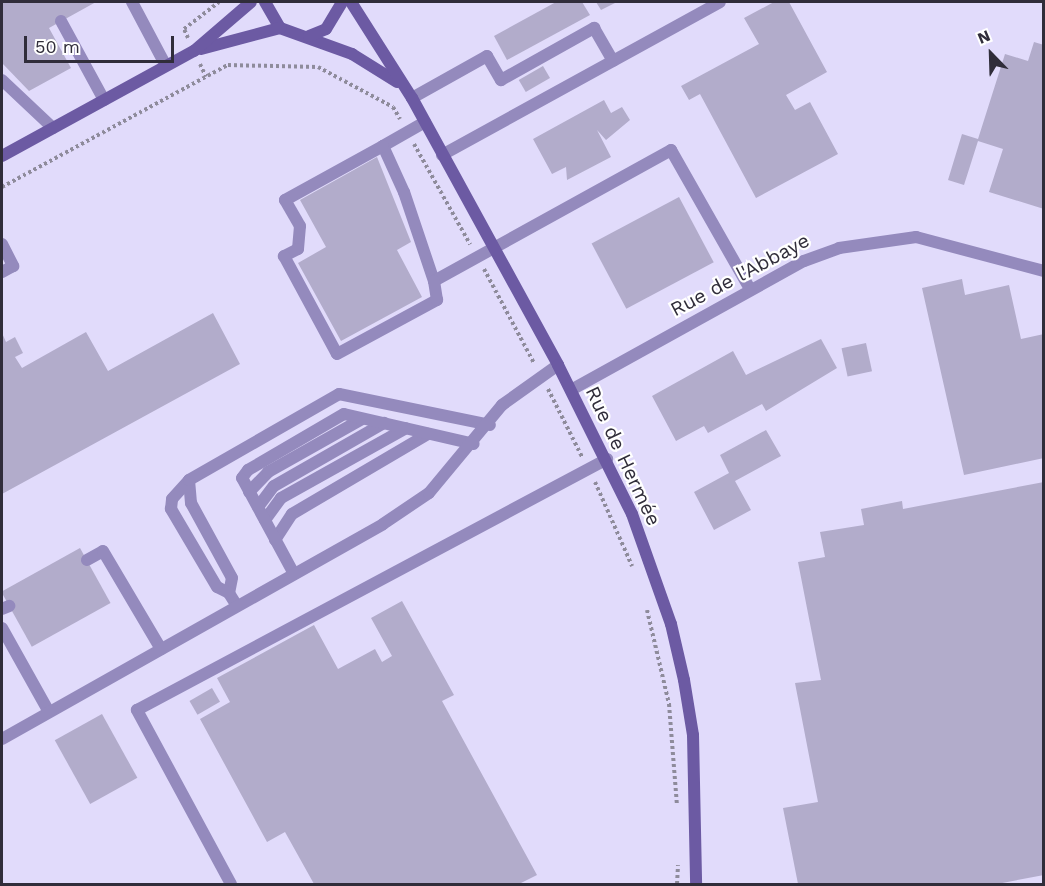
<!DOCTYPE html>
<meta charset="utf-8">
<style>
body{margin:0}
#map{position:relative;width:1045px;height:886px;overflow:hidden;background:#ebe8fb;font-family:"Work Sans",sans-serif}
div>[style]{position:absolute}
.built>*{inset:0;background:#e1dbfb;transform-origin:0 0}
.building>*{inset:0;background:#b2accb;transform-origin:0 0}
.path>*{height:4px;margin-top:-2px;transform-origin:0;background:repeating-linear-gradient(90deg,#8e8b9b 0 3px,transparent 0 6px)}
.lane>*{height:12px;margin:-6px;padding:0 6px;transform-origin:6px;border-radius:6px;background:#948abd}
.street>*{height:12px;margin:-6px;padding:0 6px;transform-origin:6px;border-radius:6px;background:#948abd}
.secondary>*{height:12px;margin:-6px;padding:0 6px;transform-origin:6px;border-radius:6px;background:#6c5aa3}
span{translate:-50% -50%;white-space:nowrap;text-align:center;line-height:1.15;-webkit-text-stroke:4.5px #fff;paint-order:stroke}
.street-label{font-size:20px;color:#302d3a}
.frame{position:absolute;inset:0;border:3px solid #302d3a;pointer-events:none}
.north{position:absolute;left:961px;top:24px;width:60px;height:60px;-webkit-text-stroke:4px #fff;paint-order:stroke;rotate:337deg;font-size:16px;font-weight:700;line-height:24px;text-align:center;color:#302d3a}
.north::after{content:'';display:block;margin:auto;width:21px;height:27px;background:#302d3a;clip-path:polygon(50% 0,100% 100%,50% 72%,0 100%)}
.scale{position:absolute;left:24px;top:36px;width:150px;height:27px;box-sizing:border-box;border:3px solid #302d3a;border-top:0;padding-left:8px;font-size:18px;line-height:21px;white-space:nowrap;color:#302d3a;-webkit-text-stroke:4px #fff;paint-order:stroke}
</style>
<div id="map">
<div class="built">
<i style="left:2px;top:2px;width:1041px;height:882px"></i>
</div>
<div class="building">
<i style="clip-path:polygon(2px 2px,96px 2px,49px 28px,71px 68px,29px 91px,2px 63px)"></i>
<i style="clip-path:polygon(556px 2px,582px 2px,590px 15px,507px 60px,494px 36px)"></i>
<i style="clip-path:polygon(596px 2px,617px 2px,601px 10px)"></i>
<i style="clip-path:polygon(774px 2px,789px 2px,827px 72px,786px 95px,795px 110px,810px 102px,838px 154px,756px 198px,700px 94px,689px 100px,681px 86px,759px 44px,744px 18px)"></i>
<i style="clip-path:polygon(1034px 42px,1044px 45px,1044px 209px,989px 192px,1003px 149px,978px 141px,964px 185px,948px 180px,962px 134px,978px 139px,1005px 54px,1028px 61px)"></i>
<i style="left:543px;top:66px;width:14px;height:28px;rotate:60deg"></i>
<i style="clip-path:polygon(604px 100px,611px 113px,622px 107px,630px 120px,606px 140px,597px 130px,611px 157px,567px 180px,566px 167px,552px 174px,533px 139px)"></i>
<i style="clip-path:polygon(377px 157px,411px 242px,397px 250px,422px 297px,341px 341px,298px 263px,326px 247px,300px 200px)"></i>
<i style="left:679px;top:197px;width:74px;height:99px;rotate:62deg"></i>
<i style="clip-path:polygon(962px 279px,965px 295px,1009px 285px,1021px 339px,1044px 334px,1044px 458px,964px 475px,922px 288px)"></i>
<i style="clip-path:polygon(213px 313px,240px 364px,2px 494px,2px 333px,6px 342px,15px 337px,23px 353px,15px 357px,22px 368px,86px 332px,108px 371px)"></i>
<i style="clip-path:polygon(821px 339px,837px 368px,766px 411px,762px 404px,708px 433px,704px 426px,676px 441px,652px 396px,733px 351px,746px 375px)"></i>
<i style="left:866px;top:343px;width:29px;height:25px;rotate:78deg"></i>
<i style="clip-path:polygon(766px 430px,781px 456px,735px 481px,751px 510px,714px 530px,694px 492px,729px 473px,720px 455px)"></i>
<i style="clip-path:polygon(1044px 482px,1044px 875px,997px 884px,798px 884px,783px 808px,818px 802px,795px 683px,821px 680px,798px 562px,825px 557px,820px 532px,864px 525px,861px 509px,902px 501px,903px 509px)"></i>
<i style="left:80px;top:548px;width:63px;height:90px;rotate:61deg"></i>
<i style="clip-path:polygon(402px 601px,454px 695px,442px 701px,537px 875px,519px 884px,314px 884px,285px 832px,267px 842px,200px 719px,230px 702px,217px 678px,314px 625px,338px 669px,375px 649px,382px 662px,392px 656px,371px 618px)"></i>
<i style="left:212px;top:688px;width:16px;height:26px;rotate:60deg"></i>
<i style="left:102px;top:714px;width:73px;height:54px;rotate:61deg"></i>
</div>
<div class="path">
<i style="left:188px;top:38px;width:10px;rotate:-114deg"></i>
<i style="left:184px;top:29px;width:44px;rotate:-37.6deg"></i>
<i style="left:200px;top:64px;width:14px;rotate:65deg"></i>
<i style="left:414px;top:144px;width:115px;rotate:60.8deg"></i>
<i style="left:2px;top:187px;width:257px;rotate:-28.4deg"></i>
<i style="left:228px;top:65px;width:90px;rotate:1.3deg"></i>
<i style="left:318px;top:67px;width:85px;rotate:28.1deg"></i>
<i style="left:393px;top:107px;width:14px;rotate:60deg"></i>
<i style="left:484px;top:269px;width:106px;rotate:62deg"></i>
<i style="left:548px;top:389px;width:76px;rotate:63.4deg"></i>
<i style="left:595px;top:482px;width:92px;rotate:66.2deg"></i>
<i style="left:647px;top:610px;width:97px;rotate:76.8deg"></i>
<i style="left:669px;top:704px;width:102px;rotate:85.5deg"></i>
<i style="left:677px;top:884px;width:19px;rotate:-87deg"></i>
</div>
<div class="lane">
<i style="left:132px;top:2px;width:72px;rotate:62deg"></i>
<i style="left:61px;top:21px;width:90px;rotate:61.4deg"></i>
<i style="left:2px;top:80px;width:70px;rotate:43.3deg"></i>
<i style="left:412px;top:98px;width:86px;rotate:-29.2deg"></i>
<i style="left:487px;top:56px;width:28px;rotate:60deg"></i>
<i style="left:501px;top:80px;width:107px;rotate:-29.2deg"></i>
<i style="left:594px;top:28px;width:38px;rotate:60deg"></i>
<i style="left:425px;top:122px;width:48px;rotate:150.3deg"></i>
<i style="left:383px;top:146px;width:51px;rotate:65.5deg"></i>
<i style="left:404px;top:192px;width:94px;rotate:71.4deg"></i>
<i style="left:434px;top:281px;width:271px;rotate:-28.9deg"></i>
<i style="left:671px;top:150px;width:160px;rotate:60.4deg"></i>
<i style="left:383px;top:146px;width:112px;rotate:151.1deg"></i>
<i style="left:285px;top:200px;width:30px;rotate:60deg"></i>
<i style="left:300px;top:226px;width:23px;rotate:95deg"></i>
<i style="left:298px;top:249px;width:16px;rotate:153deg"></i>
<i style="left:284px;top:256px;width:111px;rotate:61.6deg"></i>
<i style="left:337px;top:354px;width:114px;rotate:-28.4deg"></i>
<i style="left:437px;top:300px;width:19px;rotate:-99deg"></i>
<i style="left:442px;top:155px;width:317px;rotate:-28.8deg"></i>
<i style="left:2px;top:244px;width:25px;rotate:63deg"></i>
<i style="left:13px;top:266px;width:13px;rotate:151deg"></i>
<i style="left:189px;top:480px;width:23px;rotate:85deg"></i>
<i style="left:191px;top:503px;width:85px;rotate:61.3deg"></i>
<i style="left:232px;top:578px;width:15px;rotate:101deg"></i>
<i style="left:249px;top:492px;width:28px;rotate:-46deg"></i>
<i style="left:268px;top:472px;width:108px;rotate:-29.4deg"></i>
<i style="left:258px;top:507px;width:26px;rotate:-53deg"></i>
<i style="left:274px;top:486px;width:127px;rotate:-29.8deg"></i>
<i style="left:265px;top:520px;width:27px;rotate:-54deg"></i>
<i style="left:281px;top:498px;width:143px;rotate:-29.2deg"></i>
<i style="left:275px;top:540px;width:31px;rotate:-57deg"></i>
<i style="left:292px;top:514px;width:158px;rotate:-30.5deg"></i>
<i style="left:87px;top:560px;width:18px;rotate:-29deg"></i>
<i style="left:103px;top:551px;width:114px;rotate:59.4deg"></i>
<i style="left:294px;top:574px;width:109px;rotate:-118.4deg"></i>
<i style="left:242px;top:478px;width:10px;rotate:-53deg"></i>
<i style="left:248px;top:470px;width:111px;rotate:-30.3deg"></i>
<i style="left:344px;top:414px;width:133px;rotate:13deg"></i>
<i style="left:237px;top:606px;width:15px;rotate:-122deg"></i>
<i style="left:229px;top:593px;width:13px;rotate:-153deg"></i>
<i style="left:217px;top:587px;width:91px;rotate:-120.5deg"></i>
<i style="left:171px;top:509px;width:10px;rotate:-84deg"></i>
<i style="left:172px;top:499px;width:25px;rotate:-48deg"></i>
<i style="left:189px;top:480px;width:173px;rotate:-29.8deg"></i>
<i style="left:339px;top:394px;width:154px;rotate:11.6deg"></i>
<i style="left:2px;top:609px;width:8px;rotate:-23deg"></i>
<i style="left:2px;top:628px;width:96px;rotate:60.8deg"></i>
<i style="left:2px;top:739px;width:437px;rotate:-29.4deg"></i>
<i style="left:383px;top:524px;width:55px;rotate:-34deg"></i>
<i style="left:429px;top:493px;width:114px;rotate:-50.3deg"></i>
<i style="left:502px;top:405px;width:69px;rotate:-35.5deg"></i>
<i style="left:231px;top:884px;width:198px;rotate:-118.4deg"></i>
<i style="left:137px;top:710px;width:533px;rotate:-28.1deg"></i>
</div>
<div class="street">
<i style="left:571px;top:390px;width:266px;rotate:-29deg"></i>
<i style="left:804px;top:261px;width:37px;rotate:-20deg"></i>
<i style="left:839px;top:248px;width:78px;rotate:-8.1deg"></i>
<i style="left:916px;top:237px;width:132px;rotate:14.9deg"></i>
</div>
<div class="secondary">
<i style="left:265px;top:2px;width:30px;rotate:60deg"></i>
<i style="left:280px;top:28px;width:77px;rotate:19.9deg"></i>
<i style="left:352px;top:54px;width:53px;rotate:31.9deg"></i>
<i style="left:351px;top:2px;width:114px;rotate:57.6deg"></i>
<i style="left:412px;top:98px;width:304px;rotate:61.3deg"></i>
<i style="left:558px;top:365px;width:166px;rotate:63.6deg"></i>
<i style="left:632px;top:514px;width:117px;rotate:70.5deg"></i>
<i style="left:671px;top:624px;width:57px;rotate:76.9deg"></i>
<i style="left:684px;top:680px;width:56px;rotate:80.7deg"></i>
<i style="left:693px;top:735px;width:149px;rotate:88.8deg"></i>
<i style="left:309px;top:36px;width:18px;rotate:-22deg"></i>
<i style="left:326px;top:29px;width:31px;rotate:-59deg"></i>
<i style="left:201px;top:49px;width:82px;rotate:-14.9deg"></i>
<i style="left:2px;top:156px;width:219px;rotate:-28.7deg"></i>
<i style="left:194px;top:51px;width:75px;rotate:-40.7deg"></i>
</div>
<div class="street-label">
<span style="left:740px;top:275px;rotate:-28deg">Rue de l'Abbaye</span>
<span style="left:623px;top:456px;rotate:65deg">Rue de Hermée</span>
</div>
<div class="frame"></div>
<div class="north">N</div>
<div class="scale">50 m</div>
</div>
